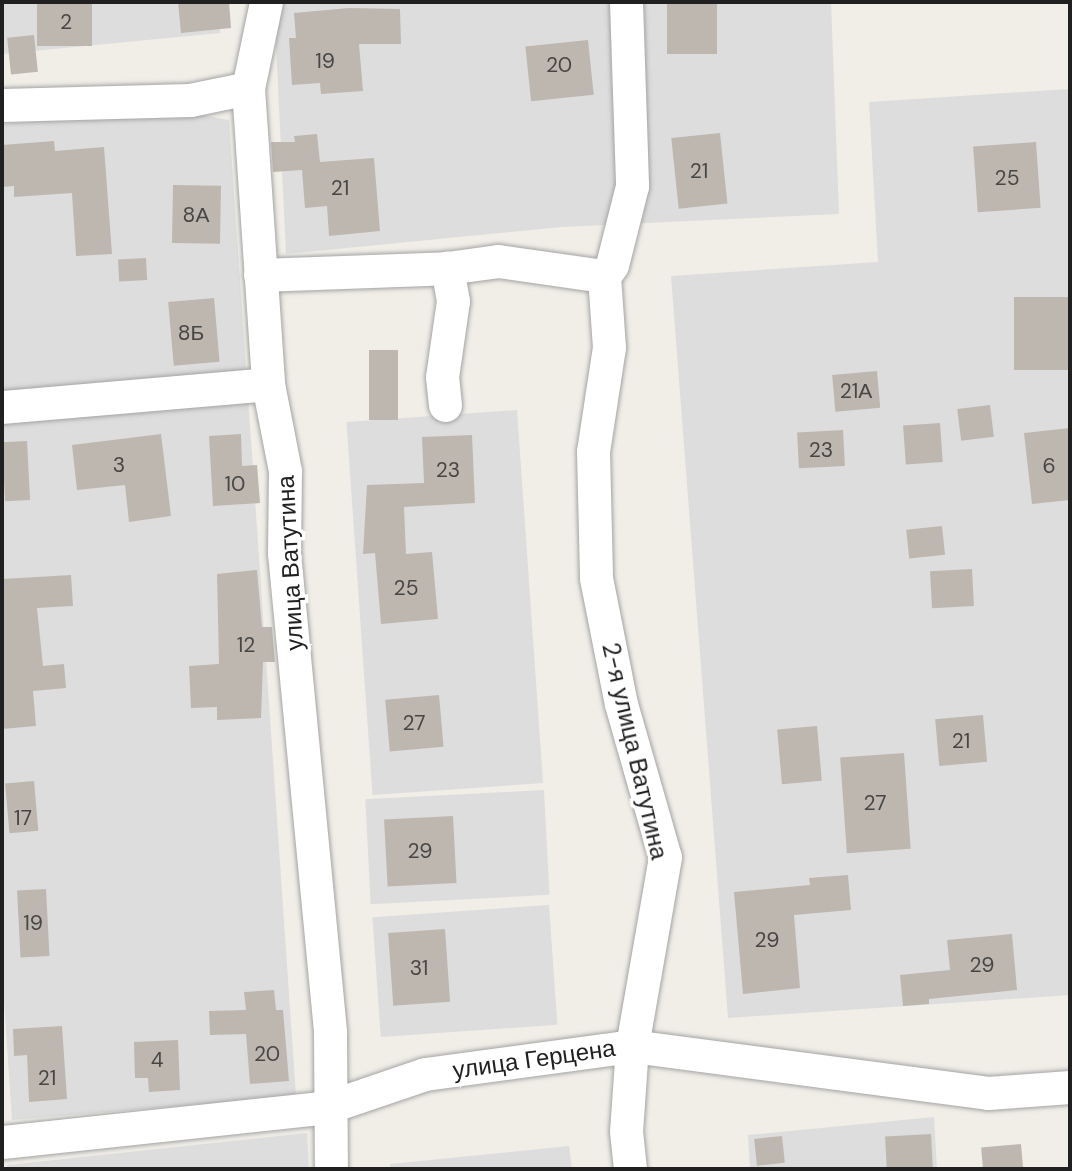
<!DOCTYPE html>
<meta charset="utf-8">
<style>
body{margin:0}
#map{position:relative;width:1072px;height:1171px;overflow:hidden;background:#f0eee7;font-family:"DM Sans",sans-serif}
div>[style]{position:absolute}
.residential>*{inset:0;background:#dedddd;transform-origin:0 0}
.building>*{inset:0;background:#bdb7b0;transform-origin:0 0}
.roads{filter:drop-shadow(0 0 2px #a4a4a4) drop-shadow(0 0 2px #a4a4a4)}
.minor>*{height:33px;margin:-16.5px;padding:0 16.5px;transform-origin:16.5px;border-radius:16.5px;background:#fff}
span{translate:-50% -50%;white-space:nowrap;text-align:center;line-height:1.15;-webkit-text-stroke:7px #fff;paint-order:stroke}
.number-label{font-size:21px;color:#474644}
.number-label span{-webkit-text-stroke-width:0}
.street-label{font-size:24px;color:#202020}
.frame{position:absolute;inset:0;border:4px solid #202020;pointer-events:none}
</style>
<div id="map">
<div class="residential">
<i style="clip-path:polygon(2px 2px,219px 2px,220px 33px,2px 54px)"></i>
<i style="clip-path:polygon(274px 2px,831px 2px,839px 214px,562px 227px,286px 254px)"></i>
<i style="clip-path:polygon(1069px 89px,1070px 995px,728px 1018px,671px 276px,878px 262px,869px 102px)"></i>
<i style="clip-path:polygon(170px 109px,229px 120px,296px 1096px,12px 1120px,2px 970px,2px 124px)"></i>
<i style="left:517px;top:410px;width:374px;height:171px;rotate:86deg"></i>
<i style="left:544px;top:790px;width:105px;height:179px;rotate:87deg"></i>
<i style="left:549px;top:905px;width:120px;height:177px;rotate:86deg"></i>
<i style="clip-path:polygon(934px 1117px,937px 1169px,750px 1169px,748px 1135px)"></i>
<i style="clip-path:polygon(307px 1133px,309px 1169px,7px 1169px,7px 1165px)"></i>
<i style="clip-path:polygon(569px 1146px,572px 1169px,390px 1169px,390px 1164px)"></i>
</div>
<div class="building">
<i style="left:37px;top:2px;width:55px;height:44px"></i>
<i style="clip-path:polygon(178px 2px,229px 2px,231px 28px,181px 33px)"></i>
<i style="left:667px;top:2px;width:50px;height:52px"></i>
<i style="clip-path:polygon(349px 8px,400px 9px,401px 44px,359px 44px,363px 91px,321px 94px,320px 83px,292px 85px,289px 38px,296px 38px,294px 13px)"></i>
<i style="left:34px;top:35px;width:37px;height:27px;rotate:84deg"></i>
<i style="left:588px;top:40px;width:55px;height:63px;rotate:84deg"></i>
<i style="left:720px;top:133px;width:71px;height:49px;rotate:84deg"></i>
<i style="clip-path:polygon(317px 134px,320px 162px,374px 158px,380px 231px,329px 236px,327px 206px,305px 208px,302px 170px,273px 172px,271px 142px,295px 142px,294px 136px)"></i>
<i style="clip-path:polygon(54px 141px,55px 151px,104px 147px,112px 254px,76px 256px,72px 193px,14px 197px,14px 186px,2px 187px,2px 145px)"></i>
<i style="left:1036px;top:142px;width:66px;height:63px;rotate:86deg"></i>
<i style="left:173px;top:185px;width:48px;height:58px;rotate:1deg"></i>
<i style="left:146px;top:258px;width:22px;height:28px;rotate:87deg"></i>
<i style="left:1070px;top:297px;width:73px;height:56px;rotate:90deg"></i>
<i style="left:214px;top:298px;width:64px;height:46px;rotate:85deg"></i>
<i style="left:369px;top:350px;width:29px;height:70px"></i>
<i style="left:877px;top:371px;width:37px;height:45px;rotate:85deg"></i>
<i style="left:990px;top:405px;width:32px;height:33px;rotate:83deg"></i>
<i style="left:940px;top:423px;width:39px;height:37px;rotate:86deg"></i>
<i style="clip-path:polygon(1070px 428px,1070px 500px,1032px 504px,1024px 433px)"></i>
<i style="left:843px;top:430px;width:36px;height:46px;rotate:87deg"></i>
<i style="clip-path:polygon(161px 434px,171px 516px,129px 522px,125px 485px,77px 490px,72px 445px)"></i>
<i style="clip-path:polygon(241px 434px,242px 466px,257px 465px,260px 503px,213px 506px,209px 436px)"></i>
<i style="clip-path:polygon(472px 435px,475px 503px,404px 507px,406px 554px,432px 552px,438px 619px,381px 624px,375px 553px,363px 554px,367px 485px,424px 483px,422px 437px)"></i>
<i style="left:27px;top:441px;width:59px;height:25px;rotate:87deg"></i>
<i style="left:942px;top:526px;width:29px;height:36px;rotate:84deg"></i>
<i style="left:972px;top:569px;width:37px;height:42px;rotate:87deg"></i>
<i style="clip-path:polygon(257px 570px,262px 627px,272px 627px,275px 662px,263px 662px,261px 718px,217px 720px,217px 707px,191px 708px,189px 666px,219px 664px,217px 574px)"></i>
<i style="clip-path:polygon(71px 575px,73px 606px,37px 608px,43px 666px,64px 664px,66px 688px,33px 691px,36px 726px,2px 729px,2px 579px)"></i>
<i style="left:439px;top:695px;width:52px;height:54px;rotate:85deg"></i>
<i style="left:983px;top:715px;width:47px;height:48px;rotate:85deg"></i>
<i style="left:817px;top:726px;width:55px;height:40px;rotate:85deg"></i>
<i style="left:904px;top:753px;width:96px;height:64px;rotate:86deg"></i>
<i style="left:34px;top:781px;width:50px;height:29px;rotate:85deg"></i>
<i style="left:453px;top:816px;width:67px;height:69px;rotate:87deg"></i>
<i style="clip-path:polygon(848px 875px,851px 910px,794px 915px,800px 988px,743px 994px,734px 892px,810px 885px,809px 878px)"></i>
<i style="left:46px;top:889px;width:67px;height:29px;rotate:87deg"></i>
<i style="left:445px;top:929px;width:73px;height:57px;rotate:86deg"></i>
<i style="clip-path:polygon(1012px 934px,1017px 990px,929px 999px,929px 1004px,903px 1006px,900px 975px,950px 970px,947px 940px)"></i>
<i style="clip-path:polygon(274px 990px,276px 1010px,283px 1010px,289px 1081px,250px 1084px,246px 1034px,210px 1035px,209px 1011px,246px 1010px,244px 992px)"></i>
<i style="clip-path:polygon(62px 1026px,67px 1099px,29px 1102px,27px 1055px,14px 1056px,13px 1029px)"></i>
<i style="clip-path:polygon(178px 1040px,180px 1090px,149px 1092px,148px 1078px,135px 1078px,134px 1042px)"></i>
<i style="left:931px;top:1134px;width:35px;height:46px;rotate:87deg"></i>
<i style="left:782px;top:1136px;width:27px;height:28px;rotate:84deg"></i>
<i style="left:1021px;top:1144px;width:25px;height:40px;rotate:85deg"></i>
</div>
<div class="roads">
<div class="minor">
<i style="left:266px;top:2px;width:88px;rotate:101.8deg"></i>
<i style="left:248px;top:88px;width:297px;rotate:86.1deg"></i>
<i style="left:268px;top:384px;width:89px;rotate:78.9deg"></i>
<i style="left:285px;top:471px;width:82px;rotate:90.7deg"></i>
<i style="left:284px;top:553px;width:482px;rotate:84.5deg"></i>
<i style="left:330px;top:1033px;width:136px;rotate:89.6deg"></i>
<i style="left:626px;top:2px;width:184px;rotate:88.1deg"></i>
<i style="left:632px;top:186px;width:81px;rotate:104.2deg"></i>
<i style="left:612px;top:265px;width:14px;rotate:126deg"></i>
<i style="left:604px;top:276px;width:71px;rotate:86deg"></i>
<i style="left:609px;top:347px;width:106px;rotate:98.7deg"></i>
<i style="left:593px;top:452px;width:126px;rotate:88.6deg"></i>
<i style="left:596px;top:578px;width:128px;rotate:78.8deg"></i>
<i style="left:621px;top:704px;width:159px;rotate:74deg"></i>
<i style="left:665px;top:857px;width:192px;rotate:99.9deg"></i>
<i style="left:632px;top:1046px;width:85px;rotate:94deg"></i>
<i style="left:626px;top:1131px;width:38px;rotate:84deg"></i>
<i style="left:2px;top:105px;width:188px;rotate:-1.5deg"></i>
<i style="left:190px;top:100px;width:59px;rotate:-11.7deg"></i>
<i style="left:260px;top:275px;width:187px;rotate:-2.1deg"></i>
<i style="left:447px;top:268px;width:51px;rotate:-7.8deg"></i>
<i style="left:498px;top:261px;width:107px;rotate:8.1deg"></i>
<i style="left:445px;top:405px;width:28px;rotate:-96deg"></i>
<i style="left:442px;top:377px;width:77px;rotate:-81.8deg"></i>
<i style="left:453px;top:301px;width:34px;rotate:-100deg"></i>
<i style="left:2px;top:407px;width:267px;rotate:-4.9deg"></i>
<i style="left:2px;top:1142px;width:328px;rotate:-6.1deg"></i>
<i style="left:328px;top:1107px;width:102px;rotate:-18.8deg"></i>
<i style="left:425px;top:1074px;width:209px;rotate:-7.7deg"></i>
<i style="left:632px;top:1046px;width:359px;rotate:7.5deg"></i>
<i style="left:988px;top:1093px;width:82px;rotate:-4.2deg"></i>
</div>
</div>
<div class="number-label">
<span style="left:66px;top:22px">2</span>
<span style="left:325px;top:61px">19</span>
<span style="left:559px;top:65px">20</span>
<span style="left:699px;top:171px">21</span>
<span style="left:1007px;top:178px">25</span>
<span style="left:340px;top:188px">21</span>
<span style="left:196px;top:215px">8А</span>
<span style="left:191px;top:333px">8Б</span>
<span style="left:856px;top:391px">21А</span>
<span style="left:821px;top:450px">23</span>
<span style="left:119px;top:465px">3</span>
<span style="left:1049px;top:466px">6</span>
<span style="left:448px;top:470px">23</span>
<span style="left:235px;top:484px">10</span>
<span style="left:406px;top:588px">25</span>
<span style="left:246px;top:645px">12</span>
<span style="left:414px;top:723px">27</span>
<span style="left:961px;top:741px">21</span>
<span style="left:875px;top:803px">27</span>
<span style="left:23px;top:818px">17</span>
<span style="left:420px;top:851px">29</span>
<span style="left:33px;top:923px">19</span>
<span style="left:767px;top:940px">29</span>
<span style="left:982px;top:965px">29</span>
<span style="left:419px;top:968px">31</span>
<span style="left:267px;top:1054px">20</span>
<span style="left:157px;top:1060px">4</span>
<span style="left:47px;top:1078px">21</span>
</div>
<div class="street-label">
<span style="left:290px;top:563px;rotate:-93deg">улица Ватутина</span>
<span style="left:635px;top:751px;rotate:77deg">2-я улица Ватутина</span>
<span style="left:534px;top:1059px;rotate:-8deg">улица Герцена</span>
</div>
<div class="frame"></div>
</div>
